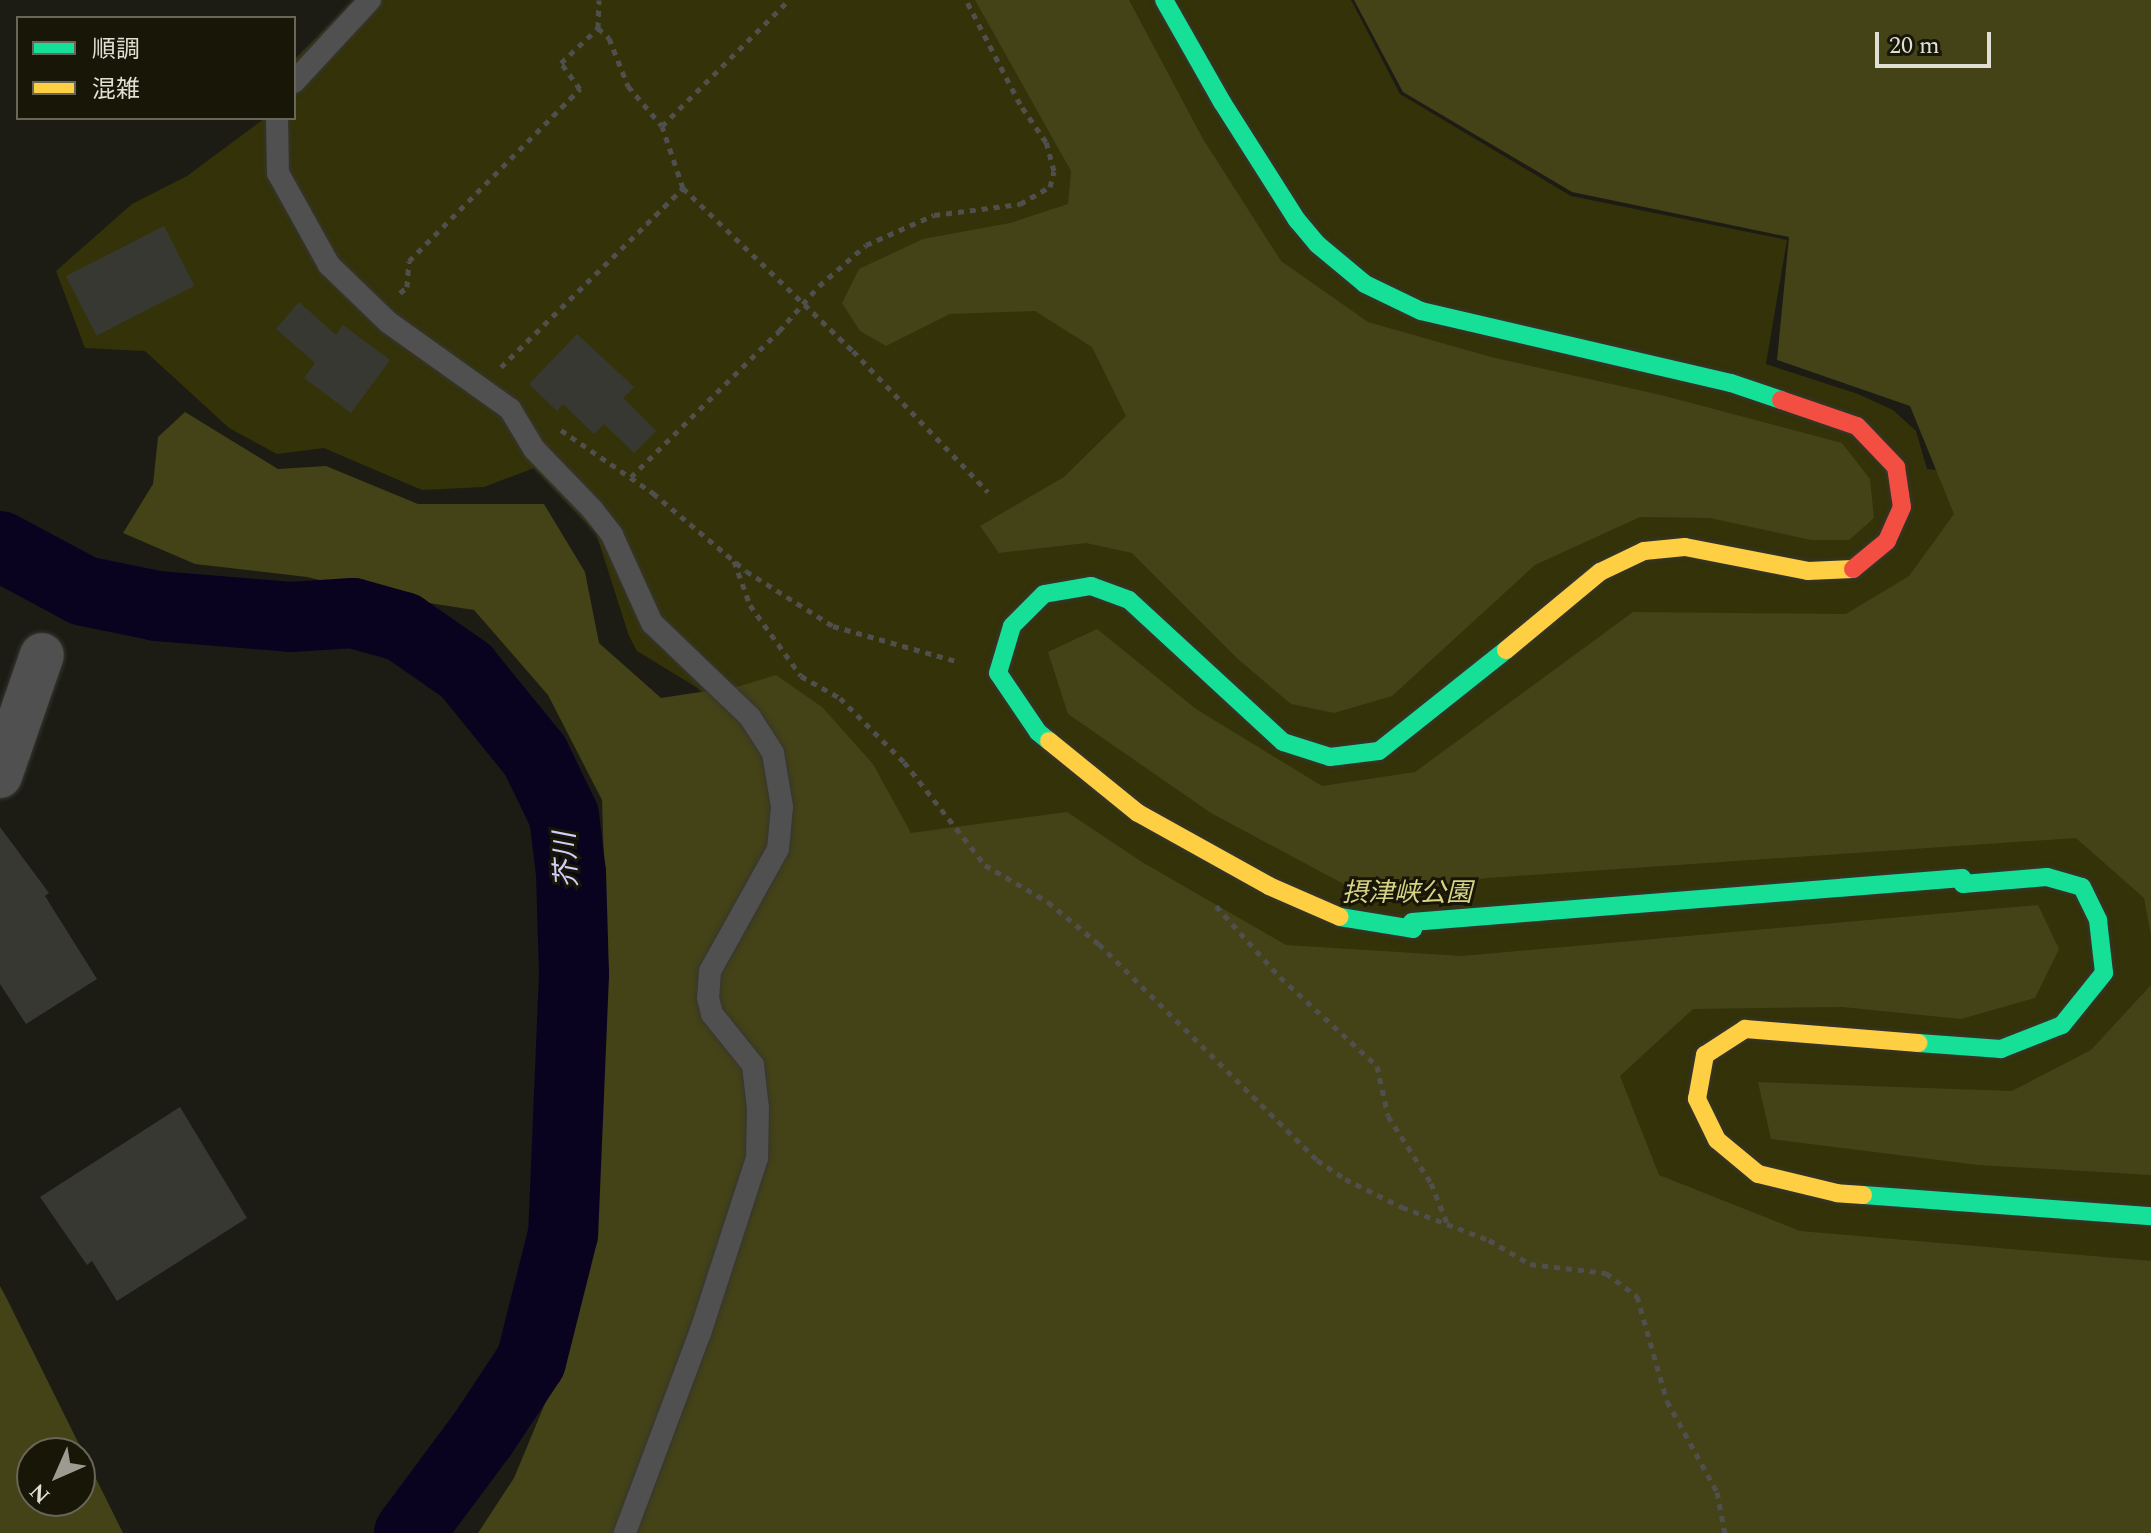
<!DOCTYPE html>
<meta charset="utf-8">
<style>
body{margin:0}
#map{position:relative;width:2151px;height:1533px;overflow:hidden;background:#1c1c14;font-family:Spectral,"Noto Sans JP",serif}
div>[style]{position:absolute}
.green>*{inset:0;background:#343208}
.forest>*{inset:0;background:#444217}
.river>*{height:70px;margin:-35px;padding:0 35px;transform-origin:35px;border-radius:35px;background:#0a031f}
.building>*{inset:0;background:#383832;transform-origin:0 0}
.path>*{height:5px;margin-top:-2.5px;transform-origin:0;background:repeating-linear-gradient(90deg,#4f4f4d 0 6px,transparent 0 12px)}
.roads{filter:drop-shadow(0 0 2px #363630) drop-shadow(0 0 2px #363630)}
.lane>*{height:22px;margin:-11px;padding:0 11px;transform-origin:11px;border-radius:11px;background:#505050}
.street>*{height:44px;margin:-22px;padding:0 22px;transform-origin:22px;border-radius:22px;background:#505050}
.fast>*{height:18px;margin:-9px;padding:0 9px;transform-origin:9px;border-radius:9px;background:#16e098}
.slow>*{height:18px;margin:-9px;padding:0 9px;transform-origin:9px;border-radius:9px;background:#ffcf43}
.jam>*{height:18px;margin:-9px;padding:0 9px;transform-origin:9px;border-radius:9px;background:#f24e42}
span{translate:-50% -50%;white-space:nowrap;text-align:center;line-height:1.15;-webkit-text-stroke:6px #171607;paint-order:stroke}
.park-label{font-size:26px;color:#d6d387;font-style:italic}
.water-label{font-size:28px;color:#d2d0fb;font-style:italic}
.legend{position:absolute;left:16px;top:16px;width:280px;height:104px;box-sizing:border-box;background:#171607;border:2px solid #676659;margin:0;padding:10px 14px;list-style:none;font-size:24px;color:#dfdfd4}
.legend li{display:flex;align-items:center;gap:16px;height:40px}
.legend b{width:40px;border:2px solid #676659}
.north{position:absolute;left:16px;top:1437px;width:80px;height:80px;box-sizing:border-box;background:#171607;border:2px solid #676659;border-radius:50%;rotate:225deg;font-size:22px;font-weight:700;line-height:32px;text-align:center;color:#dfdfd4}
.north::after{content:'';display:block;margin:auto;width:28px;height:36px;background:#9b9b91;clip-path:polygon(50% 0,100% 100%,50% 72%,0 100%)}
.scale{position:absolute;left:1875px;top:32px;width:116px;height:36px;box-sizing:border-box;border:4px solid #dfdfd4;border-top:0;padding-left:10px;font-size:24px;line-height:28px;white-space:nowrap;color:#dfdfd4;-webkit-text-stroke:6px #171607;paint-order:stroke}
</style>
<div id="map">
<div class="green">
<i style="clip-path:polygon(354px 0,1351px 0,1400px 94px,1571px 196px,1787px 240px,1766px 364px,1858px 394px,1893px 410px,1916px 431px,1927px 469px,1961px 472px,2151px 518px,2151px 1533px,614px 1533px,735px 721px,696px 687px,637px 651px,629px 636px,596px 533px,534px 468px,484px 487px,422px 490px,324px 448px,277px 454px,229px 428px,145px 351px,85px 348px,56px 271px,132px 204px,187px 176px,265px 118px,294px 118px,294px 60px)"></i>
</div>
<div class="forest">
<i style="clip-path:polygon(975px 0,1129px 0,1203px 139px,1281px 261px,1368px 322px,1491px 357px,1661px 395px,1842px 443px,1870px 479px,1874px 518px,1849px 540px,1811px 540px,1710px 518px,1640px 517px,1535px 565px,1392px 696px,1334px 713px,1291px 704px,1239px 660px,1132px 553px,1086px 543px,999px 553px,980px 526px,1064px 477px,1126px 416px,1092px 347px,1035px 311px,950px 314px,886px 346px,860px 331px,842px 303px,859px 269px,923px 239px,1010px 223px,1068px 204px,1071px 171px)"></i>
<i style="clip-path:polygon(1354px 0,2151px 0,2151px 936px,2144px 898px,2076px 838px,1487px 878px,1366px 896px,1211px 813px,1068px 714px,1048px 652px,1097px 629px,1196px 709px,1322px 786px,1415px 772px,1633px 612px,1846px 614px,1909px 576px,1954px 514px,1910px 406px,1777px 360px,1789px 237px,1572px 192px,1403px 92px)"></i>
<i style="clip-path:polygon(185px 412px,278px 469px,326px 466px,418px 504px,544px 504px,585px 572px,599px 643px,661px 698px,740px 686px,776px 675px,822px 707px,873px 764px,911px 833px,1067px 812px,1142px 862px,1286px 945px,1462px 956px,2038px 905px,2059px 949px,2035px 998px,1961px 1019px,1842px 1007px,1693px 1009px,1620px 1076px,1659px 1175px,1800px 1231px,2151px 1261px,2151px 1533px,478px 1533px,514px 1478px,551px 1389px,594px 1252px,601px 1150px,606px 932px,602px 800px,548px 695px,474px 610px,384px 596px,307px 577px,195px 564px,123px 533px,153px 484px,158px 437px)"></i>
<i style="clip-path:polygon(2151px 985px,2151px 1175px,1978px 1165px,1771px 1139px,1758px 1082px,2012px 1091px,2091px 1050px)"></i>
<i style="clip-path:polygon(evenodd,0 1286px,7px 1299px,123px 1533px,0 1533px,0 1286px,32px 1453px,80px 1453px,80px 1501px,32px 1501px,32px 1453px)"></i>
</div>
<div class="river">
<i style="left:0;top:546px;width:95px;rotate:28.2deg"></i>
<i style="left:84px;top:591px;width:75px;rotate:11.6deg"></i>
<i style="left:157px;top:606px;width:134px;rotate:4.7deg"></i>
<i style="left:291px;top:617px;width:62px;rotate:-3.7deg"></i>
<i style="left:353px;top:613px;width:52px;rotate:15.6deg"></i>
<i style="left:403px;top:627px;width:77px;rotate:34.9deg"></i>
<i style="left:466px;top:671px;width:109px;rotate:50.9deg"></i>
<i style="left:535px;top:756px;width:67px;rotate:64.2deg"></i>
<i style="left:564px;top:816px;width:57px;rotate:83deg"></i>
<i style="left:571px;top:873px;width:102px;rotate:88.3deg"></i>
<i style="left:574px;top:975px;width:259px;rotate:92.4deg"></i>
<i style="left:563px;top:1234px;width:131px;rotate:104.1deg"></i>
<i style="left:531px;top:1361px;width:89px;rotate:123.5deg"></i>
<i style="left:482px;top:1435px;width:122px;rotate:126.7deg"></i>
</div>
<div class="building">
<i style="left:164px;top:226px;width:67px;height:110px;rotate:63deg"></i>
<i style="clip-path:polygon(299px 302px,336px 335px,343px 325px,390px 360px,351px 413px,304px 378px,315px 363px,276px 329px)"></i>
<i style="clip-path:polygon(577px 334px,634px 387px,623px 398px,656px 431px,634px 453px,604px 424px,594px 434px,563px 404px,557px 411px,529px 384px)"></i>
<i style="clip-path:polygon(0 827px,49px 893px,45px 896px,97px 979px,26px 1024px,0 984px)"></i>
<i style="clip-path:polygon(180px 1107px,247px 1218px,117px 1301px,92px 1261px,87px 1265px,40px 1197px)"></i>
</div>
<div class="path">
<i style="left:598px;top:28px;width:15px;rotate:42deg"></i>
<i style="left:609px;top:38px;width:52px;rotate:68.4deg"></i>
<i style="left:628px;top:86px;width:52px;rotate:49.6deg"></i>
<i style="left:683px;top:188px;width:236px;rotate:43.8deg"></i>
<i style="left:853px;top:351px;width:195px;rotate:46.2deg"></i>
<i style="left:400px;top:293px;width:9px;rotate:-41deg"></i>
<i style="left:407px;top:287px;width:26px;rotate:-86deg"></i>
<i style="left:409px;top:261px;width:243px;rotate:-45.2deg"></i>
<i style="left:580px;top:89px;width:32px;rotate:-126deg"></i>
<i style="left:561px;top:63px;width:51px;rotate:-43.4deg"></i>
<i style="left:598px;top:28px;width:28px;rotate:-88deg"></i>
<i style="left:501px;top:367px;width:255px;rotate:-44.5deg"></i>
<i style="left:683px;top:188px;width:65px;rotate:-108.7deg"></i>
<i style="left:662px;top:126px;width:179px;rotate:-44.8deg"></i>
<i style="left:561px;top:430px;width:112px;rotate:34.4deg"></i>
<i style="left:653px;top:493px;width:121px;rotate:40deg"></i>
<i style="left:746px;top:571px;width:103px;rotate:32.3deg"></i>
<i style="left:833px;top:626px;width:131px;rotate:15.9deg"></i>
<i style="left:631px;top:477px;width:208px;rotate:-44.6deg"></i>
<i style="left:779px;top:331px;width:60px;rotate:-48.4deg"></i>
<i style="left:819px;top:286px;width:62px;rotate:-41.1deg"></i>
<i style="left:866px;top:245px;width:74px;rotate:-23.8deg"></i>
<i style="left:934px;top:215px;width:87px;rotate:-7.3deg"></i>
<i style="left:1020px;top:204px;width:34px;rotate:-30deg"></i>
<i style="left:1050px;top:187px;width:16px;rotate:-76deg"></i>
<i style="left:1054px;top:171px;width:30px;rotate:-105deg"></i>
<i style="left:1046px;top:142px;width:46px;rotate:-124.4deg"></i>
<i style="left:1020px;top:104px;width:117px;rotate:-117.4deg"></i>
<i style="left:734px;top:561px;width:47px;rotate:70deg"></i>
<i style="left:750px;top:605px;width:87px;rotate:54.3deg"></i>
<i style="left:801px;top:676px;width:45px;rotate:29.4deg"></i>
<i style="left:840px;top:698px;width:91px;rotate:45deg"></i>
<i style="left:904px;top:762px;width:131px;rotate:51.8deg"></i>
<i style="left:985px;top:865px;width:73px;rotate:30.4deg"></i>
<i style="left:1048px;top:902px;width:66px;rotate:39.5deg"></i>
<i style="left:1099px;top:944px;width:307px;rotate:44.7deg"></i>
<i style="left:1317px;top:1160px;width:34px;rotate:34deg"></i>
<i style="left:1345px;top:1179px;width:64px;rotate:26.2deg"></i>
<i style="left:1402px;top:1207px;width:93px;rotate:20.8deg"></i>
<i style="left:1489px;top:1240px;width:48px;rotate:30.3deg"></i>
<i style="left:1530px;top:1264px;width:77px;rotate:6.8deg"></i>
<i style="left:1606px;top:1273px;width:39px;rotate:37deg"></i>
<i style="left:1637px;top:1296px;width:109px;rotate:74.1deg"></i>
<i style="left:1667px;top:1401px;width:104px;rotate:61.2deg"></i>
<i style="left:1717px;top:1492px;width:42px;rotate:79deg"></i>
<i style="left:1216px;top:906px;width:96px;rotate:48deg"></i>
<i style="left:1280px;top:977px;width:132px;rotate:42.5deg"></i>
<i style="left:1377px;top:1066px;width:51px;rotate:77.6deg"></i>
<i style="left:1388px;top:1116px;width:80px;rotate:57.3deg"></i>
<i style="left:1431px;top:1183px;width:43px;rotate:68.2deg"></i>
</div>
<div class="roads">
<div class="lane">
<i style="left:294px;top:82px;width:112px;rotate:-47.2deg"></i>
<i style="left:277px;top:118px;width:55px;rotate:89deg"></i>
<i style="left:278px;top:173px;width:105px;rotate:61deg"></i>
<i style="left:329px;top:265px;width:82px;rotate:44deg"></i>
<i style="left:388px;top:322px;width:150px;rotate:35.5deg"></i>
<i style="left:510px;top:409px;width:47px;rotate:59deg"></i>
<i style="left:534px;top:449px;width:83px;rotate:46deg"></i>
<i style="left:592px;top:509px;width:33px;rotate:52deg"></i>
<i style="left:612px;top:535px;width:97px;rotate:65.6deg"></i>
<i style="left:652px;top:623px;width:136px;rotate:43.8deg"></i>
<i style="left:750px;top:717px;width:43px;rotate:57.4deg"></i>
<i style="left:773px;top:753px;width:55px;rotate:80.5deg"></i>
<i style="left:782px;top:807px;width:42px;rotate:95.4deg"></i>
<i style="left:778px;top:849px;width:140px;rotate:119.1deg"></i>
<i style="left:710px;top:971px;width:27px;rotate:94deg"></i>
<i style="left:708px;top:998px;width:16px;rotate:76deg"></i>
<i style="left:712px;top:1014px;width:65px;rotate:51.2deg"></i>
<i style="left:753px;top:1065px;width:43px;rotate:83.4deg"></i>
<i style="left:758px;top:1108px;width:50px;rotate:91.1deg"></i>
<i style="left:757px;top:1158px;width:184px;rotate:108deg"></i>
<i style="left:700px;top:1333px;width:214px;rotate:110.6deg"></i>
</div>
<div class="street">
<i style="left:0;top:776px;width:128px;rotate:-70.9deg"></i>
</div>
<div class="fast">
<i style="left:1164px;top:0;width:117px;rotate:60.4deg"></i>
<i style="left:1222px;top:102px;width:140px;rotate:57.6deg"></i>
<i style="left:1297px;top:220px;width:31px;rotate:50deg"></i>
<i style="left:1317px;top:244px;width:62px;rotate:39.8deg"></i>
<i style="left:1365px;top:284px;width:62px;rotate:25.7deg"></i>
<i style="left:1421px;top:311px;width:318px;rotate:13.1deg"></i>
<i style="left:1731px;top:383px;width:53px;rotate:18.8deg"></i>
<i style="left:1049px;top:741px;width:14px;rotate:-141deg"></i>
<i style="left:1038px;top:732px;width:71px;rotate:-124.1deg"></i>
<i style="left:998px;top:673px;width:49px;rotate:-73.4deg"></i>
<i style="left:1012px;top:626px;width:45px;rotate:-45deg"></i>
<i style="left:1044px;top:594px;width:48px;rotate:-9.7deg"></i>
<i style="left:1091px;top:586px;width:40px;rotate:20.2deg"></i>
<i style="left:1129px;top:600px;width:209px;rotate:42.7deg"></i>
<i style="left:1283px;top:742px;width:49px;rotate:17.7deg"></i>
<i style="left:1330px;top:757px;width:49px;rotate:-7deg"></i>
<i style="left:1379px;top:751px;width:162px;rotate:-38.5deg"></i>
<i style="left:1340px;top:917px;width:74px;rotate:9.3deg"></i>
<i style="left:1413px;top:929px;width:7px;rotate:-98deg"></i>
<i style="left:1412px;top:922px;width:552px;rotate:-4.57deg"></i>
<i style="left:1962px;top:878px;width:6px;rotate:81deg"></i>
<i style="left:1963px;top:884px;width:84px;rotate:-4.8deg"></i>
<i style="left:2047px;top:877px;width:36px;rotate:16deg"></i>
<i style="left:2082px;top:887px;width:37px;rotate:64deg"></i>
<i style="left:2098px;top:920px;width:53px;rotate:83.5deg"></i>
<i style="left:2104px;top:973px;width:67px;rotate:128.9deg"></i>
<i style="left:2062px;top:1025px;width:66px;rotate:158.5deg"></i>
<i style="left:2001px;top:1049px;width:83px;rotate:-175.9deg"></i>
<i style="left:1863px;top:1195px;width:289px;rotate:4.2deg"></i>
</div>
<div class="slow">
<i style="left:1506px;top:650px;width:122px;rotate:-39.7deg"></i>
<i style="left:1600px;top:572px;width:49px;rotate:-25.5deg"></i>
<i style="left:1644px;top:551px;width:41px;rotate:-5.6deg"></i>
<i style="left:1685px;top:547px;width:125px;rotate:11deg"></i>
<i style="left:1808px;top:571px;width:45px;rotate:-2.5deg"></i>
<i style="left:1049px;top:741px;width:114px;rotate:39deg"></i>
<i style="left:1138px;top:813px;width:150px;rotate:29.1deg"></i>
<i style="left:1269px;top:886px;width:77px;rotate:23.6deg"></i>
<i style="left:1863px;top:1195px;width:26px;rotate:-176deg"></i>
<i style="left:1837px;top:1193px;width:81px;rotate:-166.5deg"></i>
<i style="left:1758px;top:1174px;width:53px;rotate:-140.3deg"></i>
<i style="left:1717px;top:1140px;width:46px;rotate:-116deg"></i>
<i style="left:1697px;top:1099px;width:45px;rotate:-79.7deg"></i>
<i style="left:1705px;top:1055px;width:48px;rotate:-33deg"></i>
<i style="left:1745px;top:1029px;width:174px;rotate:4.6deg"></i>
</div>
<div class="jam">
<i style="left:1781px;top:400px;width:80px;rotate:18.9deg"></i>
<i style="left:1857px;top:426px;width:57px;rotate:46.4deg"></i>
<i style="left:1896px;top:467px;width:40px;rotate:81.5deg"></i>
<i style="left:1902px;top:507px;width:37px;rotate:114deg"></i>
<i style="left:1887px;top:541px;width:44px;rotate:140.5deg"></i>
</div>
</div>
<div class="park-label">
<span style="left:1407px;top:894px">摂津峡公園</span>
</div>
<div class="water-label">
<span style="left:567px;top:860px;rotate:-93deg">芥川</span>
</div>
<ul class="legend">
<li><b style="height:10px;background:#16e098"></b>順調</li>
<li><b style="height:10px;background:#ffcf43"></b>混雑</li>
</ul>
<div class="north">N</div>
<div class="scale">20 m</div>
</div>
